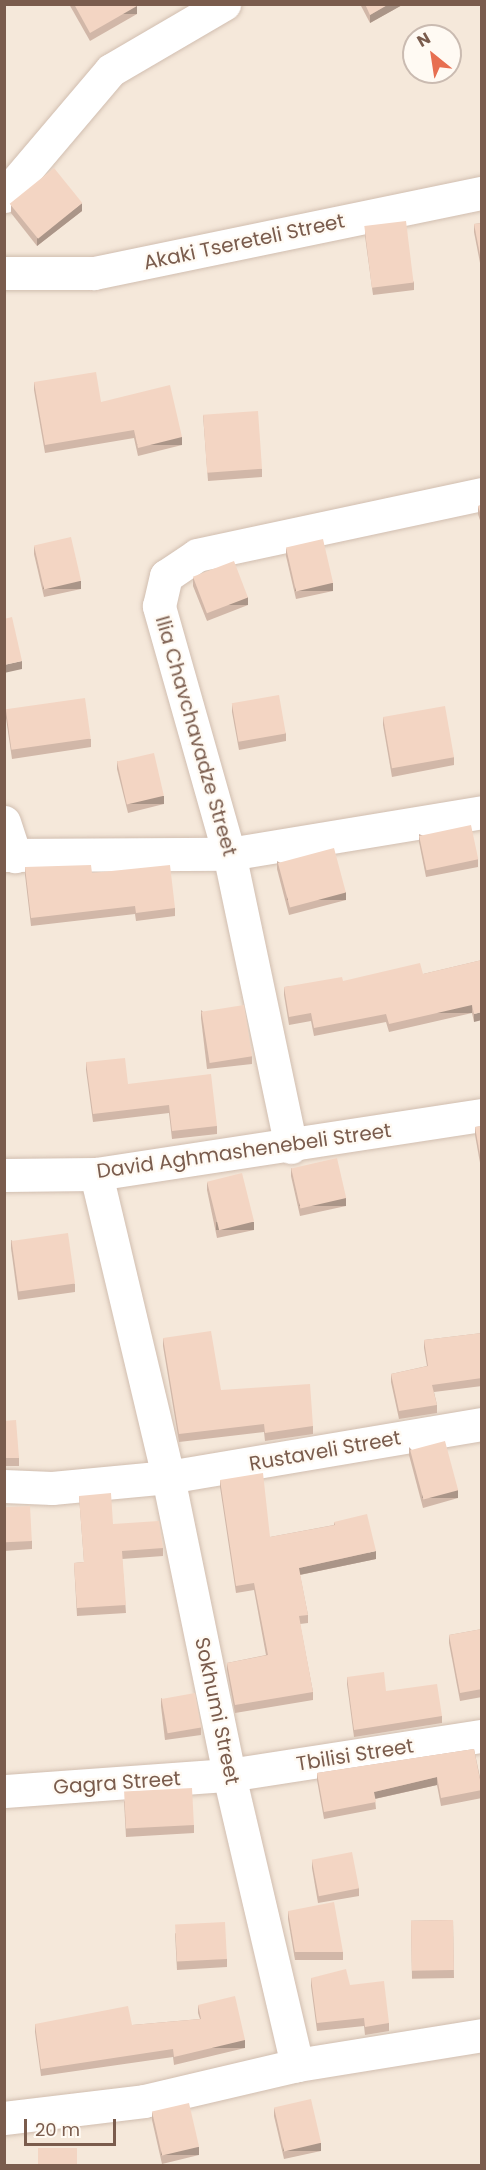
<!DOCTYPE html>
<style>
body{margin:0}
#map{position:relative;width:486px;height:2170px;overflow:hidden;background:#fdf6ec;font-family:Poppins,sans-serif}
div>[style]{position:absolute}
.residential>*{inset:0;background:#f5e8da}
.roads{filter:drop-shadow(0 0 2px #d1beb0) drop-shadow(0 0 2px #d1beb0)}
.minor>*{height:33px;margin:-16.5px;padding:0 16.5px;transform-origin:16.5px;border-radius:16.5px;background:#fff}
.wall>*{inset:0;background:#d1b7a8;transform-origin:0 0}
.shaded-wall>*{inset:0;background:#aa9588;transform-origin:0 0}
.building>*{inset:0;background:#f3d5c3;transform-origin:0 0}
span{translate:-50% -50%;white-space:nowrap;text-align:center;line-height:1.15;-webkit-text-stroke:4.5px #fffaf3;paint-order:stroke}
.street-label{font-size:20px;color:#7a5c4d}
.frame{position:absolute;inset:0;border:6px solid #7a5c4d;pointer-events:none}
.north{position:absolute;left:402px;top:24px;width:60px;height:60px;box-sizing:border-box;background:#fffaf3;border:2px solid #cabbb1;border-radius:50%;rotate:330deg;font-size:16px;font-weight:700;line-height:24px;text-align:center;color:#7a5c4d}
.north::after{content:'';display:block;margin:auto;width:21px;height:27px;background:#e76f51;clip-path:polygon(50% 0,100% 100%,50% 72%,0 100%)}
.scale{position:absolute;left:24px;top:2119px;width:92px;height:27px;box-sizing:border-box;border:3px solid #7a5c4d;border-top:0;padding-left:8px;font-size:18px;line-height:21px;white-space:nowrap;color:#7a5c4d;-webkit-text-stroke:4px #fffaf3;paint-order:stroke}
</style>
<div id="map">
<div class="residential">
<i style="clip-path:polygon(evenodd,5px 5px,481px 5px,481px 2165px,5px 2165px,5px 5px,414px 36px,450px 36px,450px 72px,414px 72px,414px 36px)"></i>
</div>
<div class="roads">
<div class="minor">
<i style="left:4px;top:196px;width:165px;rotate:-49.7deg"></i>
<i style="left:111px;top:70px;width:131px;rotate:-30.3deg"></i>
<i style="left:4px;top:273px;width:90px"></i>
<i style="left:94px;top:273px;width:396px;rotate:-11.7deg"></i>
<i style="left:4px;top:822px;width:36px;rotate:72deg"></i>
<i style="left:4px;top:855px;width:225px;rotate:-0.3deg"></i>
<i style="left:229px;top:854px;width:256px;rotate:-9.4deg"></i>
<i style="left:291px;top:1147px;width:299px;rotate:-101.9deg"></i>
<i style="left:229px;top:854px;width:258px;rotate:-105.8deg"></i>
<i style="left:159px;top:606px;width:31px;rotate:-77deg"></i>
<i style="left:166px;top:576px;width:37px;rotate:-34deg"></i>
<i style="left:197px;top:555px;width:291px;rotate:-12.1deg"></i>
<i style="left:96px;top:1174px;width:311px;rotate:76.6deg"></i>
<i style="left:168px;top:1477px;width:304px;rotate:78.4deg"></i>
<i style="left:229px;top:1775px;width:298px;rotate:76.8deg"></i>
<i style="left:297px;top:2065px;width:187px;rotate:-9.2deg"></i>
<i style="left:4px;top:1175px;width:92px;rotate:-0.6deg"></i>
<i style="left:96px;top:1174px;width:390px;rotate:-8.7deg"></i>
<i style="left:4px;top:1486px;width:48px;rotate:2.4deg"></i>
<i style="left:52px;top:1488px;width:117px;rotate:-5.4deg"></i>
<i style="left:168px;top:1477px;width:318px;rotate:-9.6deg"></i>
<i style="left:4px;top:1791px;width:226px;rotate:-4.1deg"></i>
<i style="left:229px;top:1775px;width:256px;rotate:-8.8deg"></i>
<i style="left:4px;top:2118px;width:141px;rotate:-6.9deg"></i>
<i style="left:144px;top:2101px;width:157px;rotate:-13.2deg"></i>
</div>
</div>
<div class="wall">
<i style="clip-path:polygon(69px 4px,136px 4px,137px 14px,90px 41px)"></i>
<i style="clip-path:polygon(360px 4px,404px 4px,370px 23px)"></i>
<i style="clip-path:polygon(11px 205px,82px 211px,37px 246px,11px 213px)"></i>
<i style="clip-path:polygon(482px 223px,482px 268px,481px 268px,474px 232px,474px 224px)"></i>
<i style="clip-path:polygon(365px 228px,414px 282px,414px 290px,373px 295px,365px 236px)"></i>
<i style="clip-path:polygon(34px 382px,101px 402px,182px 445px,138px 456px,134px 438px,45px 453px,34px 390px)"></i>
<i style="clip-path:polygon(203px 415px,262px 469px,262px 477px,208px 481px)"></i>
<i style="clip-path:polygon(482px 505px,482px 527px,478px 514px,478px 506px)"></i>
<i style="clip-path:polygon(34px 546px,81px 589px,44px 597px,34px 554px)"></i>
<i style="clip-path:polygon(286px 548px,333px 591px,296px 599px,286px 556px)"></i>
<i style="clip-path:polygon(193px 578px,248px 605px,207px 621px,193px 586px)"></i>
<i style="clip-path:polygon(232px 704px,286px 733px,286px 741px,239px 750px,232px 712px)"></i>
<i style="clip-path:polygon(6px 710px,91px 739px,91px 747px,12px 759px,6px 718px)"></i>
<i style="clip-path:polygon(383px 717px,454px 757px,454px 765px,392px 777px,383px 725px)"></i>
<i style="clip-path:polygon(117px 761px,164px 804px,128px 813px,117px 769px)"></i>
<i style="clip-path:polygon(419px 834px,478px 859px,478px 867px,426px 877px,419px 842px)"></i>
<i style="clip-path:polygon(277px 861px,346px 900px,289px 915px,277px 869px)"></i>
<i style="clip-path:polygon(25px 867px,92px 873px,175px 908px,175px 916px,136px 921px,135px 914px,31px 926px,25px 875px)"></i>
<i style="clip-path:polygon(482px 960px,474px 1022px,472px 1013px,389px 1032px,386px 1022px,314px 1036px,311px 1021px,289px 1025px,284px 995px,284px 987px,423px 974px)"></i>
<i style="clip-path:polygon(201px 1010px,252px 1056px,252px 1064px,207px 1069px,201px 1018px)"></i>
<i style="clip-path:polygon(86px 1062px,128px 1084px,217px 1126px,217px 1134px,172px 1139px,169px 1113px,93px 1122px,86px 1070px)"></i>
<i style="clip-path:polygon(482px 1126px,482px 1174px,475px 1135px,475px 1127px)"></i>
<i style="clip-path:polygon(291px 1168px,346px 1206px,300px 1216px,291px 1176px)"></i>
<i style="clip-path:polygon(207px 1182px,254px 1230px,217px 1238px,207px 1190px)"></i>
<i style="clip-path:polygon(11px 1240px,75px 1284px,75px 1292px,18px 1300px,11px 1248px)"></i>
<i style="clip-path:polygon(482px 1333px,482px 1386px,434px 1392px,437px 1405px,437px 1413px,399px 1419px,391px 1382px,391px 1374px,427px 1366px,424px 1348px,424px 1340px)"></i>
<i style="clip-path:polygon(163px 1338px,221px 1390px,313px 1426px,313px 1434px,265px 1441px,264px 1432px,179px 1442px,163px 1346px)"></i>
<i style="clip-path:polygon(4px 1421px,19px 1458px,19px 1466px,4px 1466px)"></i>
<i style="clip-path:polygon(409px 1447px,458px 1498px,423px 1508px,409px 1455px)"></i>
<i style="clip-path:polygon(220px 1480px,270px 1537px,334px 1525px,334px 1522px,376px 1559px,300px 1575px,308px 1615px,308px 1623px,300px 1624px,313px 1692px,313px 1700px,235px 1713px,227px 1670px,227px 1663px,266px 1655px,254px 1590px,236px 1593px,220px 1487px)"></i>
<i style="clip-path:polygon(79px 1496px,113px 1524px,163px 1548px,163px 1556px,122px 1559px,126px 1613px,77px 1616px,74px 1563px,84px 1562px)"></i>
<i style="clip-path:polygon(4px 1508px,32px 1541px,32px 1549px,4px 1551px)"></i>
<i style="clip-path:polygon(482px 1629px,482px 1697px,460px 1701px,449px 1643px,449px 1635px)"></i>
<i style="clip-path:polygon(347px 1677px,442px 1716px,442px 1723px,354px 1737px,347px 1684px)"></i>
<i style="clip-path:polygon(161px 1698px,201px 1727px,201px 1735px,165px 1740px,161px 1706px)"></i>
<i style="clip-path:polygon(474px 1749px,482px 1787px,482px 1798px,441px 1806px,437px 1785px,375px 1799px,376px 1809px,324px 1819px,317px 1780px,317px 1773px)"></i>
<i style="clip-path:polygon(124px 1801px,194px 1825px,194px 1833px,126px 1837px)"></i>
<i style="clip-path:polygon(312px 1860px,359px 1888px,359px 1896px,318px 1903px,312px 1868px)"></i>
<i style="clip-path:polygon(288px 1911px,343px 1952px,343px 1960px,295px 1960px,288px 1919px)"></i>
<i style="left:453px;top:1920px;width:58px;height:42px;rotate:89deg"></i>
<i style="clip-path:polygon(175px 1933px,227px 1959px,227px 1967px,177px 1970px)"></i>
<i style="clip-path:polygon(311px 1978px,350px 1985px,389px 2023px,389px 2031px,365px 2035px,364px 2026px,317px 2031px,311px 1986px)"></i>
<i style="clip-path:polygon(198px 2005px,245px 2048px,174px 2065px,173px 2057px,41px 2076px,35px 2032px,35px 2024px,132px 2025px,200px 2019px,198px 2013px)"></i>
<i style="clip-path:polygon(274px 2108px,321px 2151px,284px 2159px,274px 2116px)"></i>
<i style="clip-path:polygon(152px 2112px,199px 2155px,162px 2164px,152px 2120px)"></i>
</div>
<div class="shaded-wall">
<i style="clip-path:polygon(389px 4px,404px 4px,370px 23px,370px 15px)"></i>
<i style="left:137px;top:6px;width:8px;height:54px;rotate:90deg"></i>
<i style="clip-path:polygon(82px 203px,82px 211px,37px 246px,37px 238px)"></i>
<i style="left:182px;top:437px;width:8px;height:45px;rotate:90deg"></i>
<i style="left:81px;top:581px;width:8px;height:38px;rotate:90deg"></i>
<i style="left:333px;top:583px;width:8px;height:38px;rotate:90deg"></i>
<i style="left:248px;top:597px;width:8px;height:44px;rotate:90deg"></i>
<i style="clip-path:polygon(22px 661px,22px 669px,4px 673px,4px 665px)"></i>
<i style="left:164px;top:796px;width:8px;height:37px;rotate:90deg"></i>
<i style="left:346px;top:892px;width:8px;height:59px;rotate:90deg"></i>
<i style="left:472px;top:1005px;width:8px;height:85px;rotate:90deg"></i>
<i style="clip-path:polygon(482px 1012px,482px 1020px,474px 1022px,474px 1014px)"></i>
<i style="left:346px;top:1198px;width:8px;height:47px;rotate:90deg"></i>
<i style="left:254px;top:1222px;width:8px;height:38px;rotate:90deg"></i>
<i style="left:458px;top:1490px;width:8px;height:36px;rotate:90deg"></i>
<i style="clip-path:polygon(376px 1551px,376px 1559px,299px 1575px,299px 1568px)"></i>
<i style="clip-path:polygon(437px 1777px,437px 1785px,374px 1799px,374px 1792px)"></i>
<i style="left:245px;top:2040px;width:8px;height:73px;rotate:90deg"></i>
<i style="left:321px;top:2143px;width:8px;height:38px;rotate:90deg"></i>
<i style="left:199px;top:2147px;width:8px;height:38px;rotate:90deg"></i>
</div>
<div class="building">
<i style="clip-path:polygon(74px 4px,136px 4px,137px 6px,90px 33px)"></i>
<i style="clip-path:polygon(365px 4px,389px 4px,370px 15px)"></i>
<i style="left:54px;top:168px;width:45px;height:57px;rotate:51deg"></i>
<i style="left:406px;top:221px;width:62px;height:42px;rotate:83deg"></i>
<i style="clip-path:polygon(482px 223px,482px 260px,481px 260px,474px 224px)"></i>
<i style="clip-path:polygon(96px 372px,101px 402px,170px 385px,182px 437px,138px 448px,134px 430px,45px 445px,34px 382px)"></i>
<i style="left:258px;top:411px;width:58px;height:55px;rotate:86deg"></i>
<i style="clip-path:polygon(482px 505px,482px 519px,478px 506px)"></i>
<i style="left:71px;top:537px;width:45px;height:38px;rotate:77deg"></i>
<i style="left:323px;top:539px;width:45px;height:38px;rotate:77deg"></i>
<i style="left:234px;top:561px;width:39px;height:44px;rotate:69deg"></i>
<i style="clip-path:polygon(12px 617px,22px 661px,4px 665px,4px 619px)"></i>
<i style="left:279px;top:695px;width:39px;height:48px;rotate:80deg"></i>
<i style="left:85px;top:698px;width:41px;height:80px;rotate:82deg"></i>
<i style="left:445px;top:706px;width:52px;height:63px;rotate:80deg"></i>
<i style="left:154px;top:753px;width:44px;height:38px;rotate:77deg"></i>
<i style="left:471px;top:825px;width:35px;height:53px;rotate:78deg"></i>
<i style="left:334px;top:848px;width:46px;height:58px;rotate:75deg"></i>
<i style="clip-path:polygon(91px 865px,92px 873px,170px 865px,175px 908px,136px 913px,135px 906px,31px 918px,25px 867px)"></i>
<i style="clip-path:polygon(482px 960px,482px 1012px,474px 1014px,472px 1005px,389px 1024px,386px 1014px,314px 1028px,311px 1013px,289px 1017px,284px 987px,342px 977px,343px 981px,420px 963px,423px 974px)"></i>
<i style="left:244px;top:1005px;width:52px;height:43px;rotate:81deg"></i>
<i style="clip-path:polygon(125px 1058px,128px 1084px,211px 1074px,217px 1126px,172px 1131px,169px 1105px,93px 1114px,86px 1062px)"></i>
<i style="clip-path:polygon(482px 1126px,482px 1166px,475px 1127px)"></i>
<i style="left:337px;top:1158px;width:41px;height:47px;rotate:77deg"></i>
<i style="left:242px;top:1173px;width:50px;height:36px;rotate:76deg"></i>
<i style="left:68px;top:1233px;width:51px;height:57px;rotate:82deg"></i>
<i style="clip-path:polygon(211px 1331px,221px 1390px,310px 1384px,313px 1426px,265px 1433px,264px 1424px,179px 1434px,163px 1338px)"></i>
<i style="clip-path:polygon(482px 1333px,482px 1378px,432px 1385px,437px 1405px,399px 1411px,391px 1374px,428px 1366px,424px 1340px)"></i>
<i style="clip-path:polygon(16px 1420px,19px 1458px,4px 1458px,4px 1421px)"></i>
<i style="left:445px;top:1441px;width:51px;height:36px;rotate:75deg"></i>
<i style="clip-path:polygon(263px 1473px,270px 1537px,335px 1525px,334px 1522px,367px 1514px,376px 1551px,299px 1568px,308px 1615px,299px 1616px,313px 1692px,235px 1705px,227px 1663px,268px 1655px,254px 1583px,236px 1586px,220px 1480px)"></i>
<i style="clip-path:polygon(111px 1493px,113px 1524px,159px 1521px,163px 1548px,122px 1551px,126px 1605px,77px 1608px,74px 1563px,84px 1562px,79px 1496px)"></i>
<i style="left:30px;top:1506px;width:35px;height:26px;rotate:87deg"></i>
<i style="clip-path:polygon(482px 1629px,482px 1689px,460px 1693px,449px 1635px)"></i>
<i style="clip-path:polygon(4px 1631px,5px 1631px,6px 1666px,4px 1666px)"></i>
<i style="clip-path:polygon(384px 1672px,386px 1691px,437px 1684px,442px 1716px,354px 1730px,347px 1677px)"></i>
<i style="left:195px;top:1693px;width:35px;height:34px;rotate:80deg"></i>
<i style="clip-path:polygon(474px 1749px,482px 1790px,441px 1798px,437px 1777px,374px 1792px,376px 1802px,324px 1812px,317px 1773px)"></i>
<i style="left:192px;top:1788px;width:37px;height:68px;rotate:87deg"></i>
<i style="left:352px;top:1852px;width:37px;height:41px;rotate:79deg"></i>
<i style="clip-path:polygon(334px 1902px,343px 1952px,295px 1952px,288px 1911px)"></i>
<i style="left:453px;top:1920px;width:50px;height:42px;rotate:89deg"></i>
<i style="left:225px;top:1922px;width:37px;height:50px;rotate:87deg"></i>
<i style="clip-path:polygon(346px 1969px,350px 1985px,384px 1981px,389px 2023px,365px 2027px,364px 2018px,317px 2023px,311px 1978px)"></i>
<i style="clip-path:polygon(235px 1996px,245px 2040px,174px 2057px,173px 2049px,41px 2069px,35px 2024px,128px 2006px,132px 2025px,201px 2019px,198px 2005px)"></i>
<i style="left:311px;top:2099px;width:45px;height:38px;rotate:77deg"></i>
<i style="left:189px;top:2103px;width:45px;height:38px;rotate:77deg"></i>
<i style="left:77px;top:2148px;width:18px;height:39px;rotate:90deg"></i>
</div>
<div class="street-label">
<span style="left:244px;top:242px;rotate:-12deg">Akaki Tsereteli Street</span>
<span style="left:196px;top:736px;rotate:74deg">Ilia Chavchavadze Street</span>
<span style="left:244px;top:1151px;rotate:-8deg">David Aghmashenebeli Street</span>
<span style="left:325px;top:1451px;rotate:-10deg">Rustaveli Street</span>
<span style="left:217px;top:1711px;rotate:78deg">Sokhumi Street</span>
<span style="left:355px;top:1755px;rotate:-9deg">Tbilisi Street</span>
<span style="left:117px;top:1783px;rotate:-4deg">Gagra Street</span>
</div>
<div class="frame"></div>
<div class="north">N</div>
<div class="scale">20 m</div>
</div>
